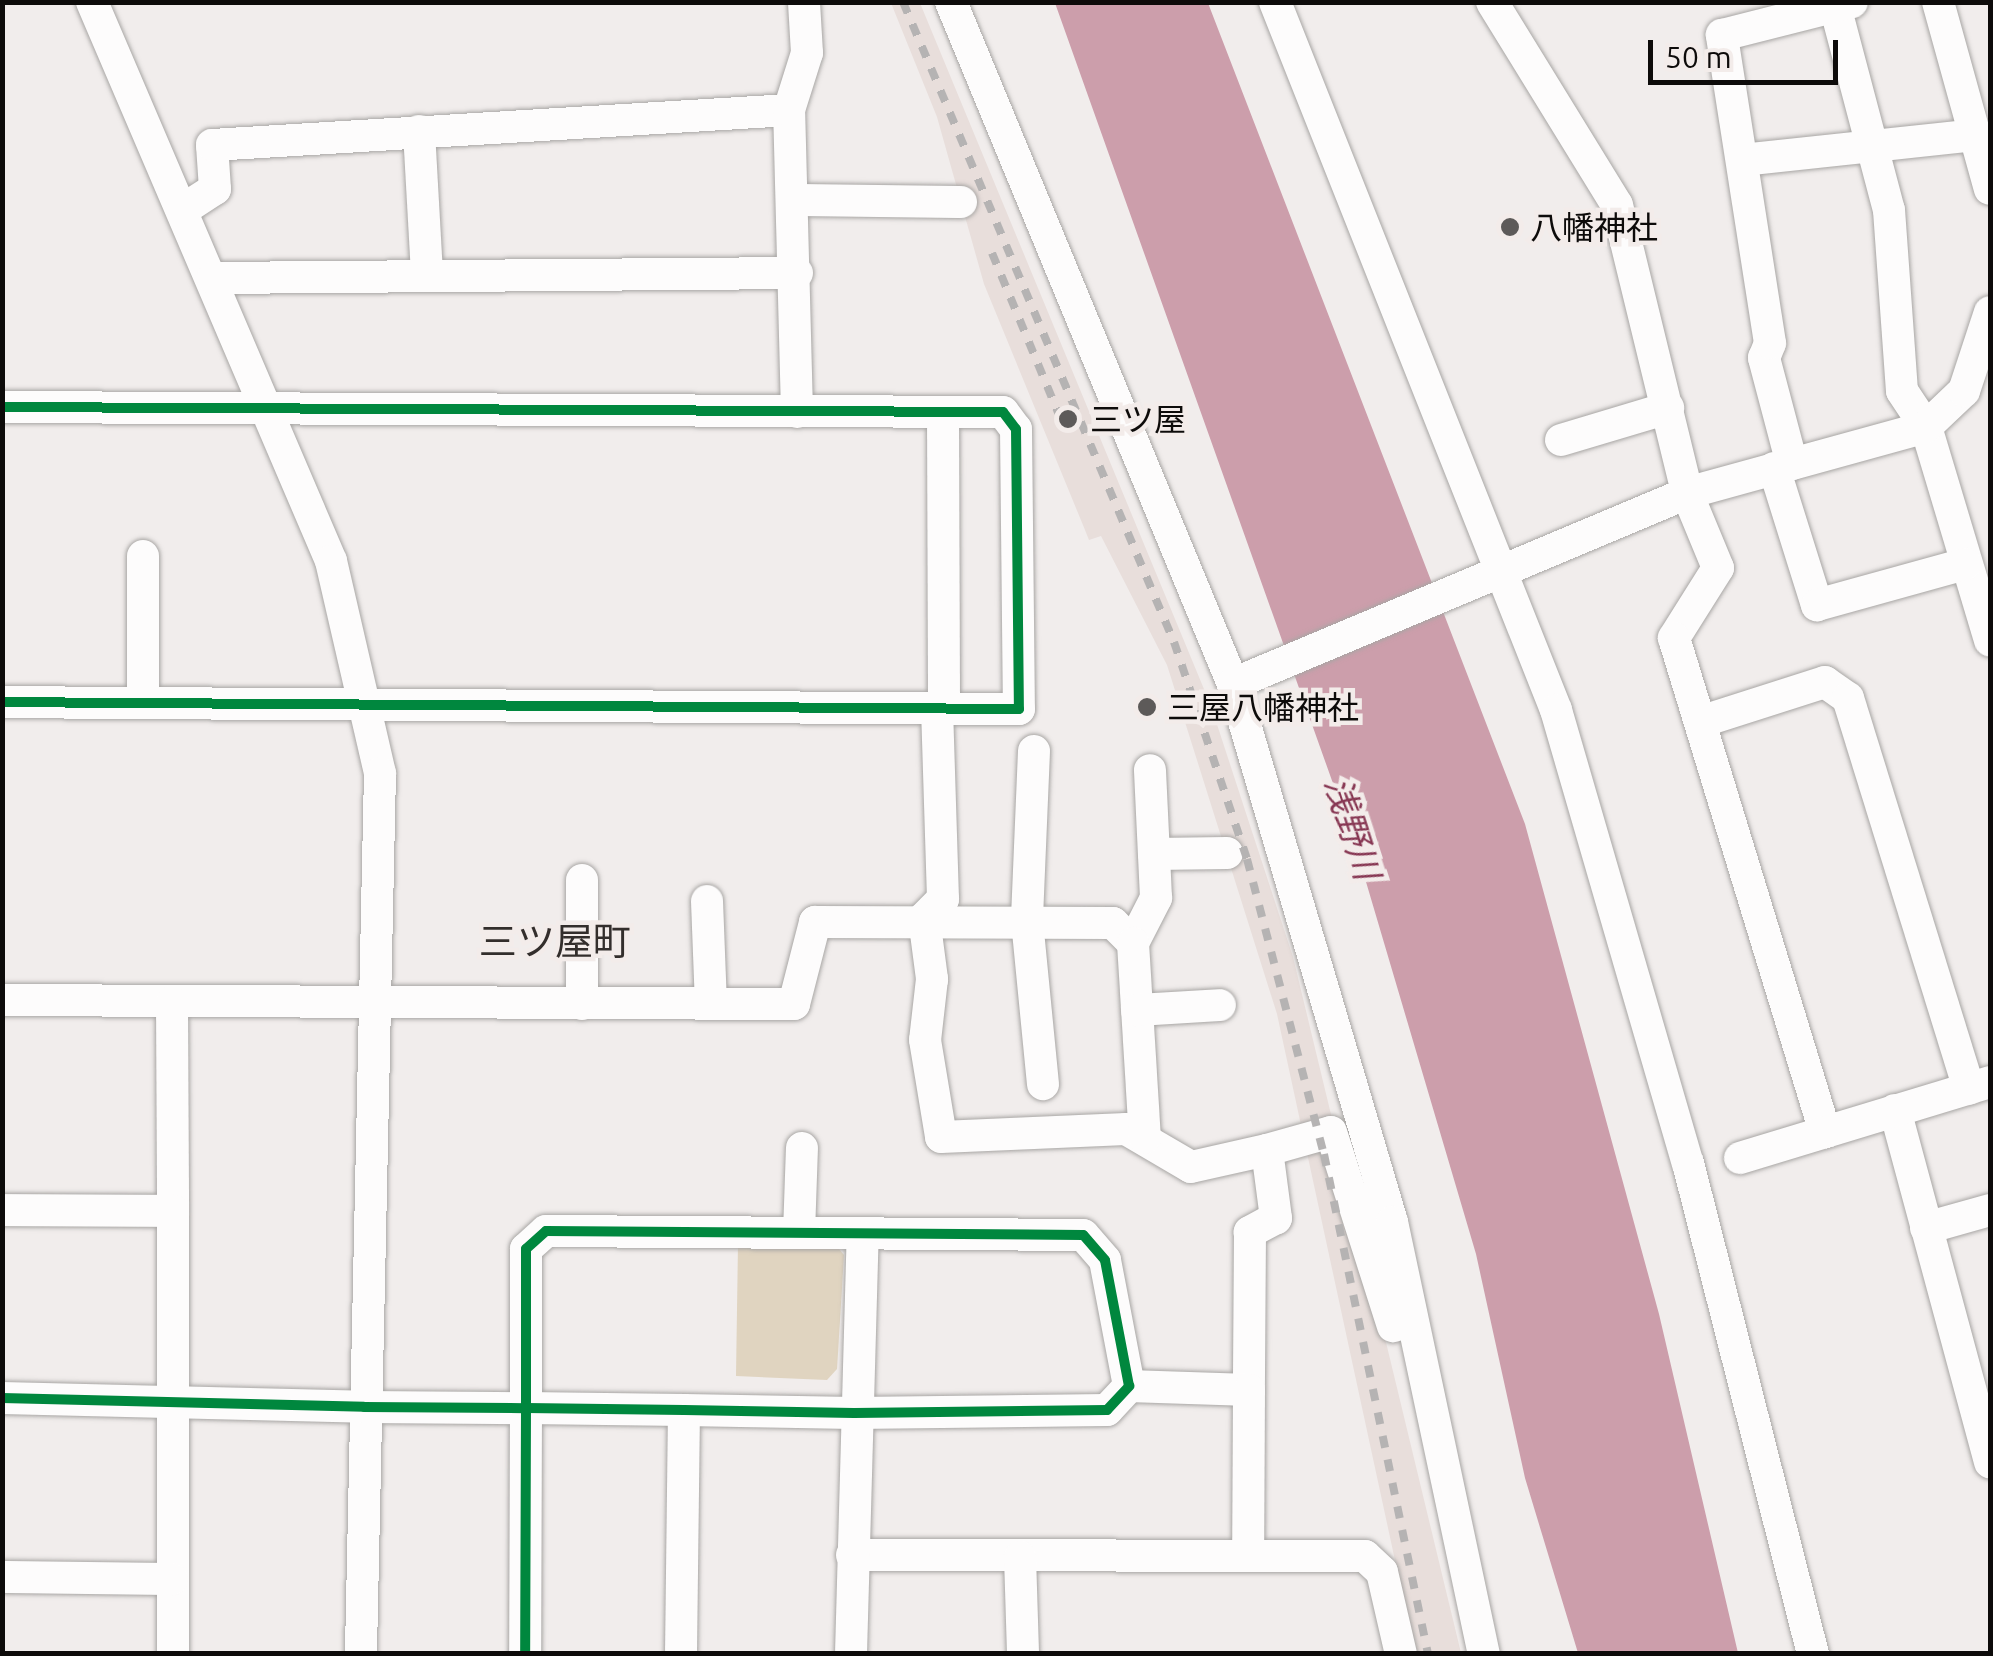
<!DOCTYPE html>
<meta charset="utf-8">
<style>
body{margin:0}
#map{position:relative;width:1993px;height:1656px;overflow:hidden;background:#f1edec;font-family:Ubuntu,"Noto Sans JP",sans-serif}
div>[style]{position:absolute}
.built>*{inset:0;background:#e8dedb}
.green>*{inset:0;background:#e0d4c0}
.water>*{inset:0;background:#cc9eab}
.roads{filter:drop-shadow(0 0 2px #a8a6a4) drop-shadow(0 0 2px #a8a6a4)}
.minor>*{height:32px;margin:-16px;padding:0 16px;transform-origin:16px;border-radius:16px;background:#fdfcfc}
.rail>*{height:8px;margin-top:-4px;transform-origin:0;background:repeating-linear-gradient(90deg,#b5b3b3 0 12px,transparent 0 24px)}
.cycleway>*{height:10px;margin:-5px;padding:0 5px;transform-origin:5px;border-radius:5px;background:#00873e}
.dots>*{width:28px;height:28px;translate:-50% -50%;box-sizing:border-box;border:5px solid #f3ecea;border-radius:50%}
span{translate:-50% -50%;white-space:nowrap;text-align:center;line-height:1.15;-webkit-text-stroke:9px #f3ecea;paint-order:stroke}
.poi-label{font-size:32px;color:#0d0b0a}
.left{translate:0 -50%;text-align:left}
.water-label{font-size:35px;color:#873753;font-style:italic}
.quarter-label{font-size:38px;color:#332e2c}
.frame{position:absolute;inset:0;border:5px solid #0d0b0a;pointer-events:none}
.scale{position:absolute;left:1648px;top:40px;width:190px;height:45px;box-sizing:border-box;border:5px solid #0d0b0a;border-top:0;padding-left:12px;font-size:30px;line-height:35px;white-space:nowrap;color:#0d0b0a;-webkit-text-stroke:8px #f3ecea;paint-order:stroke}
</style>
<div id="map">
<div class="built">
<i style="clip-path:polygon(891px 3px,920px 3px,1211px 706px,1293px 957px,1461px 1653px,1415px 1653px,1277px 1014px,1167px 665px,1101px 536px,1089px 540px,1085px 530px,984px 284px,937px 117px)"></i>
</div>
<div class="green">
<i style="clip-path:polygon(738px 1244px,835px 1244px,844px 1255px,837px 1369px,827px 1380px,736px 1376px)"></i>
</div>
<div class="water">
<i style="clip-path:polygon(1055px 3px,1208px 3px,1525px 824px,1659px 1314px,1738px 1653px,1578px 1653px,1525px 1478px,1476px 1254px,1356px 848px)"></i>
</div>
<div class="roads">
<div class="minor">
<i style="left:92px;top:2px;width:608px;rotate:66.85deg"></i>
<i style="left:331px;top:561px;width:218px;rotate:77deg"></i>
<i style="left:380px;top:773px;width:881px;rotate:91.24deg"></i>
<i style="left:951px;top:2px;width:738px;rotate:67.54deg"></i>
<i style="left:1233px;top:684px;width:561px;rotate:73.54deg"></i>
<i style="left:1392px;top:1222px;width:442px;rotate:78deg"></i>
<i style="left:1275px;top:2px;width:762px;rotate:68.35deg"></i>
<i style="left:1556px;top:710px;width:472px;rotate:73.8deg"></i>
<i style="left:1688px;top:1163px;width:507px;rotate:75.72deg"></i>
<i style="left:1492px;top:2px;width:238px;rotate:58.4deg"></i>
<i style="left:1617px;top:205px;width:296px;rotate:76.3deg"></i>
<i style="left:1687px;top:493px;width:81px;rotate:67.5deg"></i>
<i style="left:1718px;top:568px;width:83px;rotate:122.2deg"></i>
<i style="left:1674px;top:638px;width:517px;rotate:73deg"></i>
<i style="left:1938px;top:2px;width:194px;rotate:74.5deg"></i>
<i style="left:1835px;top:6px;width:211px;rotate:75.2deg"></i>
<i style="left:1889px;top:210px;width:181px;rotate:85.9deg"></i>
<i style="left:1902px;top:391px;width:43px;rotate:56.3deg"></i>
<i style="left:1926px;top:427px;width:223px;rotate:73.3deg"></i>
<i style="left:419px;top:131px;width:145px;rotate:86.8deg"></i>
<i style="left:1742px;top:160px;width:234px;rotate:-6.1deg"></i>
<i style="left:796px;top:200px;width:165px;rotate:0.7deg"></i>
<i style="left:184px;top:209px;width:37px;rotate:-33deg"></i>
<i style="left:215px;top:189px;width:44px;rotate:-93.9deg"></i>
<i style="left:212px;top:145px;width:578px;rotate:-3.47deg"></i>
<i style="left:213px;top:278px;width:584px;rotate:-0.49deg"></i>
<i style="left:2px;top:407px;width:1001px;rotate:0.29deg"></i>
<i style="left:1003px;top:412px;width:21px;rotate:53deg"></i>
<i style="left:1016px;top:429px;width:280px;rotate:89.4deg"></i>
<i style="left:1019px;top:709px;width:1017px;rotate:-179.61deg"></i>
<i style="left:797px;top:412px;width:302px;rotate:-91.5deg"></i>
<i style="left:789px;top:110px;width:60px;rotate:-72.5deg"></i>
<i style="left:807px;top:53px;width:51px;rotate:-93.4deg"></i>
<i style="left:943px;top:412px;width:299px;rotate:89.8deg"></i>
<i style="left:1561px;top:440px;width:112px;rotate:-16.7deg"></i>
<i style="left:1792px;top:464px;width:110px;rotate:-104.8deg"></i>
<i style="left:1764px;top:358px;width:16px;rotate:-68deg"></i>
<i style="left:1770px;top:343px;width:312px;rotate:-98.9deg"></i>
<i style="left:1722px;top:35px;width:134px;rotate:-14.2deg"></i>
<i style="left:1774px;top:468px;width:144px;rotate:72.6deg"></i>
<i style="left:1817px;top:605px;width:154px;rotate:-15.5deg"></i>
<i style="left:1233px;top:684px;width:493px;rotate:-22.8deg"></i>
<i style="left:1687px;top:493px;width:248px;rotate:-15.4deg"></i>
<i style="left:1926px;top:427px;width:52px;rotate:-43.5deg"></i>
<i style="left:1964px;top:391px;width:83px;rotate:-71.8deg"></i>
<i style="left:143px;top:702px;width:146px;rotate:-90deg"></i>
<i style="left:1703px;top:721px;width:128px;rotate:-17.7deg"></i>
<i style="left:1825px;top:682px;width:28px;rotate:35deg"></i>
<i style="left:1848px;top:698px;width:409px;rotate:72.8deg"></i>
<i style="left:1034px;top:751px;width:170px;rotate:92.4deg"></i>
<i style="left:1027px;top:921px;width:164px;rotate:84.4deg"></i>
<i style="left:1154px;top:854px;width:73px;rotate:-0.8deg"></i>
<i style="left:582px;top:880px;width:124px;rotate:90deg"></i>
<i style="left:707px;top:901px;width:103px;rotate:87.8deg"></i>
<i style="left:924px;top:918px;width:62px;rotate:82.5deg"></i>
<i style="left:932px;top:979px;width:61px;rotate:96.5deg"></i>
<i style="left:925px;top:1040px;width:98px;rotate:80.6deg"></i>
<i style="left:941px;top:1137px;width:185px;rotate:-2.5deg"></i>
<i style="left:1126px;top:1129px;width:75px;rotate:30.3deg"></i>
<i style="left:1191px;top:1167px;width:78px;rotate:-12.6deg"></i>
<i style="left:1267px;top:1150px;width:69px;rotate:82.5deg"></i>
<i style="left:1276px;top:1218px;width:30px;rotate:152deg"></i>
<i style="left:1250px;top:1232px;width:158px;rotate:90.4deg"></i>
<i style="left:924px;top:918px;width:27px;rotate:-45deg"></i>
<i style="left:943px;top:899px;width:186px;rotate:-91.8deg"></i>
<i style="left:1133px;top:943px;width:51px;rotate:-62.9deg"></i>
<i style="left:1156px;top:898px;width:128px;rotate:-92.7deg"></i>
<i style="left:2px;top:1000px;width:792px;rotate:0.29deg"></i>
<i style="left:794px;top:1004px;width:85px;rotate:-75.6deg"></i>
<i style="left:815px;top:922px;width:298px;rotate:0.2deg"></i>
<i style="left:1113px;top:923px;width:28px;rotate:45deg"></i>
<i style="left:1133px;top:943px;width:195px;rotate:86.5deg"></i>
<i style="left:172px;top:1002px;width:209px;rotate:89.7deg"></i>
<i style="left:1137px;top:1010px;width:83px;rotate:-3.4deg"></i>
<i style="left:1895px;top:1110px;width:365px;rotate:74.9deg"></i>
<i style="left:1267px;top:1150px;width:66px;rotate:-15.7deg"></i>
<i style="left:1331px;top:1132px;width:204px;rotate:72.3deg"></i>
<i style="left:1740px;top:1158px;width:261px;rotate:-16.9deg"></i>
<i style="left:2px;top:1210px;width:171px;rotate:0.3deg"></i>
<i style="left:173px;top:1211px;width:443px;rotate:90deg"></i>
<i style="left:1926px;top:1228px;width:66px;rotate:-15.7deg"></i>
<i style="left:799px;top:1233px;width:85px;rotate:-88deg"></i>
<i style="left:1129px;top:1386px;width:120px;rotate:1.9deg"></i>
<i style="left:1249px;top:1390px;width:166px;rotate:90.3deg"></i>
<i style="left:2px;top:1398px;width:362px;rotate:1.4deg"></i>
<i style="left:364px;top:1407px;width:162px;rotate:0.4deg"></i>
<i style="left:526px;top:1408px;width:158px;rotate:0.7deg"></i>
<i style="left:684px;top:1410px;width:170px;rotate:1deg"></i>
<i style="left:854px;top:1413px;width:253px;rotate:-0.7deg"></i>
<i style="left:1107px;top:1410px;width:33px;rotate:-47deg"></i>
<i style="left:1129px;top:1386px;width:128px;rotate:-100.8deg"></i>
<i style="left:1105px;top:1260px;width:33px;rotate:-131deg"></i>
<i style="left:1083px;top:1235px;width:537px;rotate:-179.57deg"></i>
<i style="left:546px;top:1231px;width:27px;rotate:138deg"></i>
<i style="left:526px;top:1249px;width:159px;rotate:90deg"></i>
<i style="left:526px;top:1408px;width:246px;rotate:90.2deg"></i>
<i style="left:852px;top:1555px;width:513px;rotate:0.11deg"></i>
<i style="left:1365px;top:1556px;width:23px;rotate:43deg"></i>
<i style="left:1382px;top:1572px;width:84px;rotate:77deg"></i>
<i style="left:1020px;top:1557px;width:97px;rotate:88.2deg"></i>
<i style="left:2px;top:1577px;width:170px;rotate:0.7deg"></i>
<i style="left:681px;top:1654px;width:244px;rotate:-89.3deg"></i>
<i style="left:851px;top:1654px;width:417px;rotate:-88.4deg"></i>
</div>
</div>
<div class="rail">
<i style="left:903px;top:2px;width:695px;rotate:67.05deg"></i>
<i style="left:1174px;top:642px;width:229px;rotate:71.4deg"></i>
<i style="left:1247px;top:859px;width:305px;rotate:75.4deg"></i>
<i style="left:1324px;top:1154px;width:511px;rotate:78.25deg"></i>
<i style="left:992px;top:253px;width:175px;rotate:67.5deg"></i>
</div>
<div class="cycleway">
<i style="left:2px;top:407px;width:1001px;rotate:0.29deg"></i>
<i style="left:1003px;top:412px;width:21px;rotate:53deg"></i>
<i style="left:1016px;top:429px;width:280px;rotate:89.4deg"></i>
<i style="left:1019px;top:709px;width:1017px;rotate:-179.61deg"></i>
<i style="left:2px;top:1398px;width:362px;rotate:1.4deg"></i>
<i style="left:364px;top:1407px;width:162px;rotate:0.4deg"></i>
<i style="left:526px;top:1408px;width:158px;rotate:0.7deg"></i>
<i style="left:684px;top:1410px;width:170px;rotate:1deg"></i>
<i style="left:854px;top:1413px;width:253px;rotate:-0.7deg"></i>
<i style="left:1107px;top:1410px;width:33px;rotate:-47deg"></i>
<i style="left:1129px;top:1386px;width:128px;rotate:-100.8deg"></i>
<i style="left:1105px;top:1260px;width:33px;rotate:-131deg"></i>
<i style="left:1083px;top:1235px;width:537px;rotate:-179.57deg"></i>
<i style="left:546px;top:1231px;width:27px;rotate:138deg"></i>
<i style="left:526px;top:1249px;width:159px;rotate:90deg"></i>
<i style="left:526px;top:1408px;width:246px;rotate:90.2deg"></i>
</div>
<div class="dots">
<i style="left:1510px;top:227px;background:#5d5a59"></i>
<i style="left:1068px;top:419px;background:#5d5a59"></i>
<i style="left:1147px;top:707px;background:#5d5a59"></i>
</div>
<div class="poi-label">
<span class="left" style="left:1530px;top:227px">八幡神社</span>
<span class="left" style="left:1090px;top:419px">三ツ屋</span>
<span class="left" style="left:1167px;top:707px">三屋八幡神社</span>
</div>
<div class="water-label">
<span style="left:1353px;top:828px;rotate:72deg">浅野川</span>
</div>
<div class="quarter-label">
<span style="left:555px;top:942px">三ツ屋町</span>
</div>
<div class="frame"></div>
<div class="scale">50 m</div>
</div>
